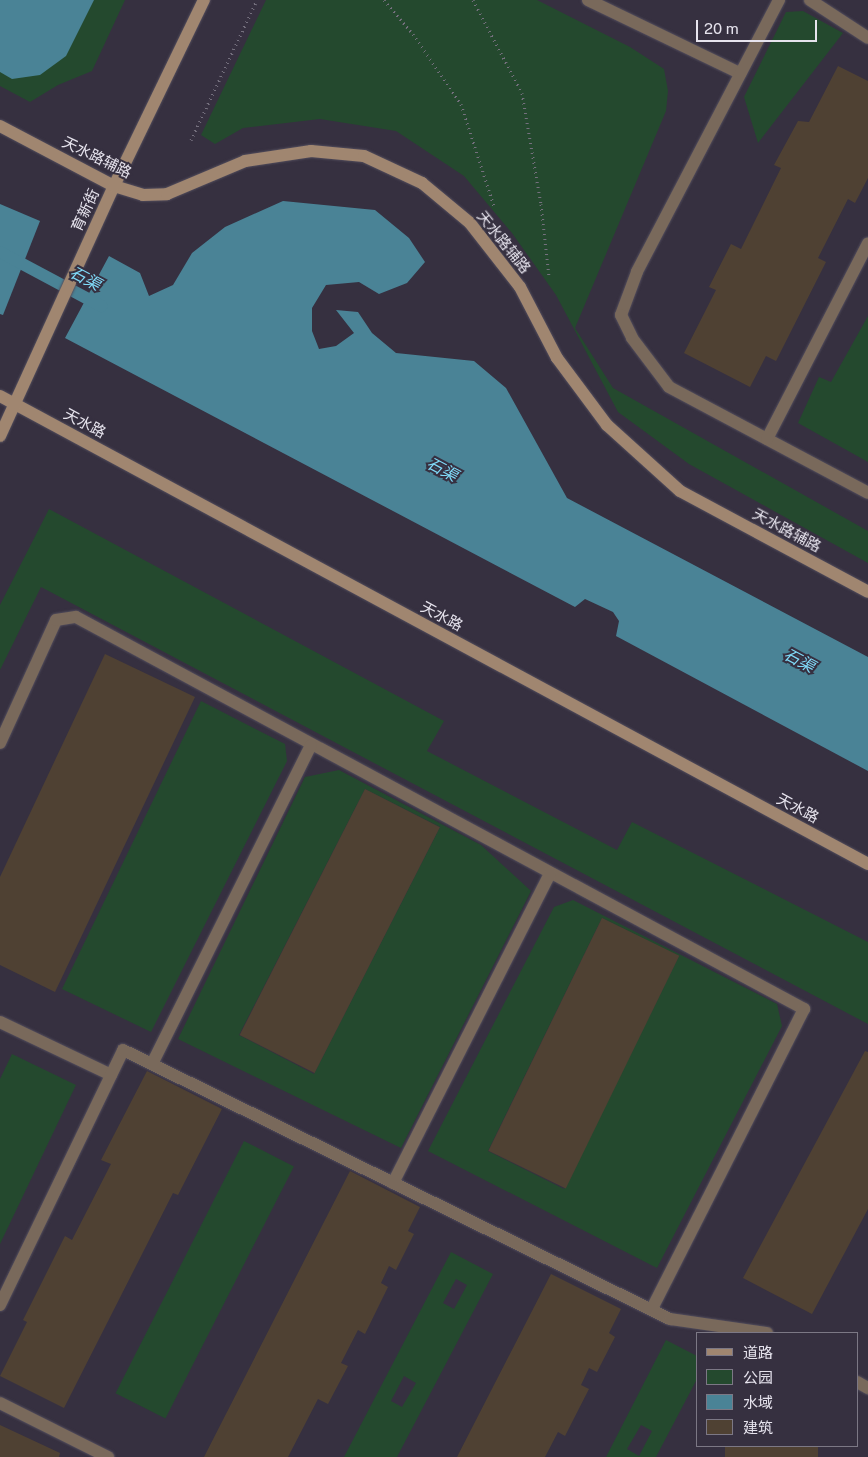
<!DOCTYPE html>
<meta charset="utf-8">
<style>
body{margin:0}
#map{position:relative;width:868px;height:1457px;overflow:hidden;background:#363040;font-family:"Public Sans","Noto Sans SC",sans-serif}
div>[style]{position:absolute}
.green>*{inset:0;background:#24492e;transform-origin:0 0}
.water>*{inset:0;background:#4a8396}
.stream>*{height:12px;margin:-6px;padding:0 6px;transform-origin:6px;border-radius:6px;background:#4a8396}
.building>*{inset:0;background:#4f4133;transform-origin:0 0}
.path>*{height:3px;margin-top:-1.5px;transform-origin:0;background:repeating-linear-gradient(90deg,#75707e 0 1px,transparent 0 5px)}
.roads{filter:drop-shadow(0 0 1px #524d5c) drop-shadow(0 0 1px #524d5c)}
.lane>*{height:12px;margin:-6px;padding:0 6px;transform-origin:6px;border-radius:6px;background:#79695b}
.secondary>*{height:12px;margin:-6px;padding:0 6px;transform-origin:6px;border-radius:6px;background:#a08670}
span{translate:-50% -50%;white-space:nowrap;text-align:center;line-height:1.15;-webkit-text-stroke:4px #363040;paint-order:stroke}
.street-label{font-size:15px;color:#e6e3ed}
.water-label{font-size:16px;color:#80dbf9;font-style:italic}
.legend{position:absolute;left:696px;top:1332px;width:162px;height:115px;box-sizing:border-box;background:#363040;border:1px solid #7c7885;margin:0;padding:6px 9px;list-style:none;font-size:15px;color:#e6e3ed}
.legend li{display:flex;align-items:center;gap:10px;height:25px}
.legend b{width:25px;border:1px solid #7c7885}
.scale{position:absolute;left:696px;top:20px;width:121px;height:22px;box-sizing:border-box;border:2px solid #e6e3ed;border-top:0;padding-left:6px;font-size:15px;line-height:18px;white-space:nowrap;color:#e6e3ed;-webkit-text-stroke:4px #363040;paint-order:stroke}
</style>
<div id="map">
<div class="green">
<i style="clip-path:polygon(0 0,125px 0,92px 71px,58px 85px,30px 102px,0 86px)"></i>
<i style="clip-path:polygon(266px 0,537px 0,630px 47px,664px 69px,668px 91px,666px 111px,575px 328px,613px 388px,868px 531px,868px 563px,689px 464px,618px 412px,556px 295px,512px 233px,464px 176px,396px 131px,320px 119px,243px 128px,215px 144px,201px 135px)"></i>
<i style="clip-path:polygon(803px 11px,843px 33px,758px 143px,744px 97px,786px 12px)"></i>
<i style="clip-path:polygon(868px 316px,868px 462px,798px 423px,819px 377px,831px 382px)"></i>
<i style="clip-path:polygon(49px 509px,444px 721px,427px 751px,617px 850px,632px 822px,868px 942px,868px 1024px,41px 587px,0 670px,0 605px)"></i>
<i style="clip-path:polygon(201px 701px,285px 744px,287px 761px,151px 1032px,62px 989px)"></i>
<i style="clip-path:polygon(evenodd,339px 770px,481px 845px,531px 891px,401px 1148px,178px 1039px,305px 777px,339px 770px,365px 789px,440px 827px,314px 1074px,239px 1035px,365px 789px)"></i>
<i style="clip-path:polygon(evenodd,573px 900px,777px 1004px,782px 1026px,657px 1268px,428px 1151px,554px 907px,573px 900px,602px 918px,679px 956px,564px 1189px,488px 1151px,602px 918px)"></i>
<i style="clip-path:polygon(12px 1054px,76px 1085px,0 1244px,0 1079px)"></i>
<i style="left:244px;top:1141px;width:56px;height:283px;rotate:27deg"></i>
<i style="clip-path:polygon(evenodd,451px 1252px,493px 1274px,397px 1457px,344px 1457px,451px 1252px,456px 1279px,467px 1285px,454px 1309px,443px 1303px,456px 1279px,451px 1252px,404px 1376px,416px 1383px,402px 1407px,391px 1401px,404px 1376px)"></i>
<i style="clip-path:polygon(evenodd,666px 1340px,697px 1356px,697px 1379px,656px 1457px,606px 1457px,666px 1340px,641px 1425px,652px 1431px,639px 1456px,627px 1449px,641px 1425px)"></i>
</div>
<div class="water">
<i style="clip-path:polygon(0 0,94px 0,66px 56px,40px 75px,12px 79px,0 72px)"></i>
<i style="clip-path:polygon(283px 201px,375px 210px,409px 238px,425px 262px,407px 283px,379px 294px,359px 282px,326px 285px,312px 308px,312px 331px,319px 349px,336px 346px,354px 333px,336px 310px,358px 312px,372px 333px,396px 353px,474px 361px,506px 388px,567px 498px,868px 657px,868px 771px,616px 636px,619px 621px,613px 612px,585px 599px,575px 607px,65px 338px,109px 256px,140px 273px,149px 296px,173px 285px,192px 253px,225px 227px)"></i>
<i style="clip-path:polygon(0 204px,40px 221px,3px 315px,0 314px)"></i>
</div>
<div class="stream">
<i style="left:0;top:252px;width:115px;rotate:28.1deg"></i>
</div>
<div class="building">
<i style="clip-path:polygon(838px 66px,868px 81px,868px 178px,855px 203px,848px 199px,818px 258px,826px 262px,776px 361px,766px 356px,750px 387px,684px 353px,716px 290px,709px 287px,731px 244px,741px 249px,781px 168px,774px 165px,798px 121px,809px 122px)"></i>
<i style="clip-path:polygon(105px 654px,195px 697px,55px 992px,0 965px,0 877px)"></i>
<i style="left:365px;top:789px;width:84px;height:276px;rotate:27deg"></i>
<i style="left:602px;top:918px;width:86px;height:259px;rotate:26deg"></i>
<i style="clip-path:polygon(865px 1051px,868px 1052px,868px 1209px,812px 1314px,743px 1278px)"></i>
<i style="clip-path:polygon(147px 1071px,222px 1109px,178px 1195px,173px 1193px,64px 1408px,0 1376px,27px 1322px,23px 1320px,65px 1236px,72px 1240px,111px 1164px,101px 1160px)"></i>
<i style="clip-path:polygon(350px 1171px,420px 1207px,408px 1231px,414px 1234px,396px 1270px,389px 1266px,381px 1283px,388px 1287px,365px 1334px,358px 1330px,341px 1363px,348px 1366px,328px 1404px,318px 1399px,288px 1457px,204px 1457px)"></i>
<i style="clip-path:polygon(551px 1274px,621px 1309px,609px 1333px,615px 1337px,597px 1372px,589px 1368px,581px 1385px,589px 1389px,565px 1436px,558px 1432px,545px 1457px,457px 1457px)"></i>
<i style="clip-path:polygon(0 1425px,60px 1453px,59px 1457px,0 1457px)"></i>
<i style="left:725px;top:1446px;width:93px;height:12px"></i>
</div>
<div class="path">
<i style="left:384px;top:0;width:45px;rotate:49.5deg"></i>
<i style="left:413px;top:34px;width:85px;rotate:55.6deg"></i>
<i style="left:461px;top:104px;width:107px;rotate:72.1deg"></i>
<i style="left:473px;top:0;width:105px;rotate:62.2deg"></i>
<i style="left:522px;top:93px;width:113px;rotate:80.3deg"></i>
<i style="left:541px;top:204px;width:73px;rotate:83.7deg"></i>
<i style="left:191px;top:140px;width:155px;rotate:-64.8deg"></i>
</div>
<div class="roads">
<div class="lane">
<i style="left:588px;top:0;width:169px;rotate:25.7deg"></i>
<i style="left:779px;top:0;width:307px;rotate:117.6deg"></i>
<i style="left:637px;top:272px;width:46px;rotate:110.4deg"></i>
<i style="left:621px;top:315px;width:25px;rotate:64deg"></i>
<i style="left:632px;top:338px;width:61px;rotate:52.9deg"></i>
<i style="left:669px;top:387px;width:225px;rotate:28deg"></i>
<i style="left:810px;top:0;width:69px;rotate:33.2deg"></i>
<i style="left:767px;top:439px;width:220px;rotate:-62.7deg"></i>
<i style="left:0;top:743px;width:135px;rotate:-65.5deg"></i>
<i style="left:56px;top:620px;width:20px;rotate:-9deg"></i>
<i style="left:76px;top:617px;width:827px;rotate:28.3deg"></i>
<i style="left:804px;top:1009px;width:336px;rotate:116.9deg"></i>
<i style="left:0;top:1022px;width:123px;rotate:25.5deg"></i>
<i style="left:152px;top:1064px;width:356px;rotate:-63.5deg"></i>
<i style="left:393px;top:1183px;width:347px;rotate:-63.1deg"></i>
<i style="left:0;top:1305px;width:283px;rotate:-64.2deg"></i>
<i style="left:123px;top:1050px;width:610px;rotate:26.19deg"></i>
<i style="left:670px;top:1319px;width:98px;rotate:8.2deg"></i>
<i style="left:857px;top:1382px;width:13px;rotate:29deg"></i>
<i style="left:0;top:1403px;width:121px;rotate:26.6deg"></i>
</div>
<div class="secondary">
<i style="left:0;top:126px;width:129px;rotate:27.8deg"></i>
<i style="left:114px;top:186px;width:30px;rotate:17deg"></i>
<i style="left:143px;top:195px;width:24px;rotate:-2deg"></i>
<i style="left:167px;top:194px;width:85px;rotate:-22.9deg"></i>
<i style="left:245px;top:161px;width:67px;rotate:-8.6deg"></i>
<i style="left:311px;top:151px;width:53px;rotate:5.4deg"></i>
<i style="left:364px;top:156px;width:64px;rotate:25deg"></i>
<i style="left:422px;top:183px;width:62px;rotate:39.8deg"></i>
<i style="left:470px;top:223px;width:81px;rotate:52deg"></i>
<i style="left:520px;top:287px;width:80px;rotate:62.5deg"></i>
<i style="left:557px;top:358px;width:84px;rotate:53.3deg"></i>
<i style="left:607px;top:425px;width:98px;rotate:42.1deg"></i>
<i style="left:680px;top:491px;width:213px;rotate:28.2deg"></i>
<i style="left:0;top:396px;width:986px;rotate:28.33deg"></i>
<i style="left:0;top:436px;width:275px;rotate:-65.5deg"></i>
<i style="left:114px;top:186px;width:207px;rotate:-64.2deg"></i>
</div>
</div>
<div class="street-label">
<span style="left:97px;top:157px;rotate:26deg">天水路辅路</span>
<span style="left:85px;top:210px;rotate:-65deg">育新街</span>
<span style="left:504px;top:242px;rotate:51deg">天水路辅路</span>
<span style="left:85px;top:423px;rotate:28deg">天水路</span>
<span style="left:787px;top:530px;rotate:28deg">天水路辅路</span>
<span style="left:442px;top:616px;rotate:28deg">天水路</span>
<span style="left:798px;top:808px;rotate:28deg">天水路</span>
</div>
<div class="water-label">
<span style="left:85px;top:279px;rotate:28deg">石渠</span>
<span style="left:442px;top:470px;rotate:28deg">石渠</span>
<span style="left:799px;top:661px;rotate:28deg">石渠</span>
</div>
<ul class="legend">
<li><b style="height:6px;background:#a08670"></b>道路</li>
<li><b style="height:14px;background:#24492e"></b>公园</li>
<li><b style="height:14px;background:#4a8396"></b>水域</li>
<li><b style="height:14px;background:#4f4133"></b>建筑</li>
</ul>
<div class="scale">20 m</div>
</div>
